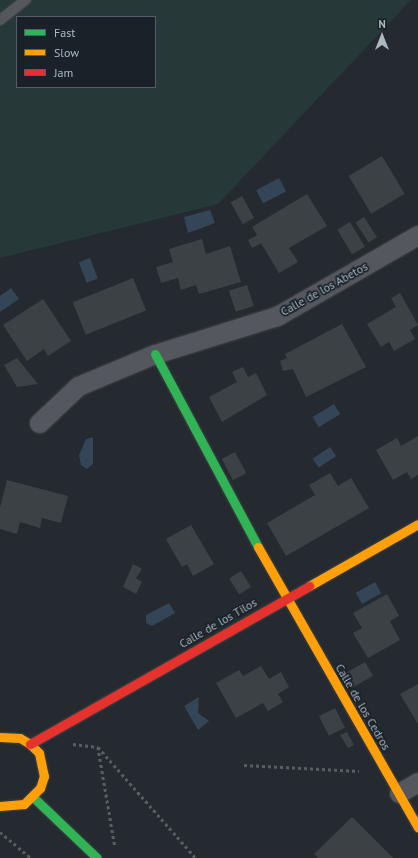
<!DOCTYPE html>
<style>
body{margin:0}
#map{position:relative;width:418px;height:858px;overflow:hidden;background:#242a2f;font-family:"PT Sans",sans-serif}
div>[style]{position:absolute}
.green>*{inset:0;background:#263837}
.water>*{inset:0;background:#334556;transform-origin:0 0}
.building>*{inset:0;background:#3c4146;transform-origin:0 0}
.path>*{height:2.5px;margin-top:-1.25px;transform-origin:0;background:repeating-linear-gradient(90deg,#585d62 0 3px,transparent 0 6px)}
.roads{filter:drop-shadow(0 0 1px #404448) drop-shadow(0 0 1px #404448)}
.lane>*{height:10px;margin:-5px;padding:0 5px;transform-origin:5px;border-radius:5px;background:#54585e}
.street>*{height:19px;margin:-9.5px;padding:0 9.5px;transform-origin:9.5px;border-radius:9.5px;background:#54585e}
.fast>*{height:9px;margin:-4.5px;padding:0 4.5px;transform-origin:4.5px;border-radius:4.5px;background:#30b455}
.slow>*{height:9px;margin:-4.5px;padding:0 4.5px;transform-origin:4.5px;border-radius:4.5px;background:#ff9f0a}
.jam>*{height:9px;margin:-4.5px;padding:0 4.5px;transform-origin:4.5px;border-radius:4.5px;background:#e5322d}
span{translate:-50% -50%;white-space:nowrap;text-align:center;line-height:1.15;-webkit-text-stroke:3.5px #192129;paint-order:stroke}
.street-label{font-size:12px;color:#adb7c2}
.legend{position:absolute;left:16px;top:16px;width:140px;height:72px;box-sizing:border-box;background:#192129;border:1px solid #545d66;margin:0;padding:5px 7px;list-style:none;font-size:12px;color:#adb7c2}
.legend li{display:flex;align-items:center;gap:8px;height:20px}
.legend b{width:20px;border:1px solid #545d66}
.north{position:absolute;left:362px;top:16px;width:40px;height:40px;-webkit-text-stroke:3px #192129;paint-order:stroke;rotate:0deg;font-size:11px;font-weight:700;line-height:16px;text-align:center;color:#adb7c2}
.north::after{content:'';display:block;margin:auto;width:14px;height:18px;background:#adb7c2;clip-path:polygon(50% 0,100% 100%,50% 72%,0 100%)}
</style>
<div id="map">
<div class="green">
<i style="clip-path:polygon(evenodd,0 0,411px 0,218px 204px,0 258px,0 0,17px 17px,155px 17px,155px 87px,17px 87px,17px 17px)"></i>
</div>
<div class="water">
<i style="left:279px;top:178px;width:15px;height:26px;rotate:62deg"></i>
<i style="clip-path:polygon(210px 210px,215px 223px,188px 233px,184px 217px)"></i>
<i style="left:90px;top:258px;width:22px;height:12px;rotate:69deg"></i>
<i style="clip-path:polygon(11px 288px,19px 299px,0 312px,0 296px)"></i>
<i style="left:334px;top:404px;width:12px;height:25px;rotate:59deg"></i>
<i style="clip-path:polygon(93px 437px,93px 464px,87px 469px,81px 465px,79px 455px,86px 439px)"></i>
<i style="left:330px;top:447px;width:11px;height:21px;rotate:56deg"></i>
<i style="left:375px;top:582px;width:13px;height:22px;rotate:61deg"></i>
<i style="clip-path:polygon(169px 603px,175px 613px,152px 626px,146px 623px,146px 615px)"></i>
<i style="clip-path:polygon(199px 697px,198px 713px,209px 721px,198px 730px,184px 706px)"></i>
</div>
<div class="building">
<i style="left:382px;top:156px;width:44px;height:39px;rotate:59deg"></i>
<i style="clip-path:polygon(307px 194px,327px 226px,289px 248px,298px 262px,279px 273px,261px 243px,252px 248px,248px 240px,257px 235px,252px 227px)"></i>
<i style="left:242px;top:196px;width:25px;height:13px;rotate:61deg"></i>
<i style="left:364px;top:217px;width:24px;height:10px;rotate:57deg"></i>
<i style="left:350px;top:222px;width:29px;height:15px;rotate:59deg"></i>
<i style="clip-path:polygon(202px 239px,206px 254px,230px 246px,241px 282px,199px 294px,196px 285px,181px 290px,178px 278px,161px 283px,156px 267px,173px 262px,169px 249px)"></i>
<i style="left:133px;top:278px;width:35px;height:65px;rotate:68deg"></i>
<i style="left:247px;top:285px;width:22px;height:19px;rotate:72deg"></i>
<i style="clip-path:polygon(400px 293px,418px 325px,410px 330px,415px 339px,394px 351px,389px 342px,381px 347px,367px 324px,396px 307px,391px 298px)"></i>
<i style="clip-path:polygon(43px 299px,71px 341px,48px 356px,44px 349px,27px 361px,3px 325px)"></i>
<i style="clip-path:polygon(342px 324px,366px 367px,306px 397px,293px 369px,283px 371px,280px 361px,287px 358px,285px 354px)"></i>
<i style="clip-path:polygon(17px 358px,38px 384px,17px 387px,4px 365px)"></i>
<i style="clip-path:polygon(243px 367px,248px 377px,256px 373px,267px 395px,222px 422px,209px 397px,237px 382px,232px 372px)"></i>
<i style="clip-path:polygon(418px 436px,418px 475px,411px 479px,407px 472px,393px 480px,376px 450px,397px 438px,401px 446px)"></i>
<i style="left:235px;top:452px;width:24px;height:15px;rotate:62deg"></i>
<i style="clip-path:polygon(330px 473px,338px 486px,351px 478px,369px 508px,286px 556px,267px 523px,315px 495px,309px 485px)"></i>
<i style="clip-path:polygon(7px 480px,68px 496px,61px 523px,42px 518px,40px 528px,20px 522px,17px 534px,0 529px,0 507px)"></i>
<i style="clip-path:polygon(191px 525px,214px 564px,193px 576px,187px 564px,182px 567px,166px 539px)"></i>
<i style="clip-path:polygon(133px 564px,142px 569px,136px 578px,142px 582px,136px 594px,123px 587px)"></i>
<i style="left:241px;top:571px;width:19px;height:14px;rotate:58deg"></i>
<i style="clip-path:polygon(387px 594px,399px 616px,390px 621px,400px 640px,368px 658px,353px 633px,362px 628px,353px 613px)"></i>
<i style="left:365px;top:662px;width:16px;height:25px;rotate:60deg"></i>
<i style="clip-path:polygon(261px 666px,269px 679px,281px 672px,289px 687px,278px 694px,283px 702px,268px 711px,263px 703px,236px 718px,216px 683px,239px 670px,243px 676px)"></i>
<i style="clip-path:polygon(418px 684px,418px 724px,400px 694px)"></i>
<i style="left:335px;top:708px;width:22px;height:18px;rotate:63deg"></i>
<i style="clip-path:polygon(347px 732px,354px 745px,348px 748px,340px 735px)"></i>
<i style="clip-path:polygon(352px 817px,393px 858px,318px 858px,314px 854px)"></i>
</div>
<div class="path">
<i style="left:73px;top:744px;width:25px;rotate:7deg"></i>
<i style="left:98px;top:747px;width:148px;rotate:48.6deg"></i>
<i style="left:98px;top:747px;width:100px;rotate:80.3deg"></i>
<i style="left:244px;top:765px;width:115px;rotate:3deg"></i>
<i style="left:0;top:832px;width:40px;rotate:40deg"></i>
</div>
<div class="roads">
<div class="lane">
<i style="left:0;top:20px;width:33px;rotate:-38deg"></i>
</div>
<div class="street">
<i style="left:39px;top:423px;width:54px;rotate:-43.5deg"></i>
<i style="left:78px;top:386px;width:83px;rotate:-22.6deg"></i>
<i style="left:155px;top:354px;width:128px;rotate:-17.3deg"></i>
<i style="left:277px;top:316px;width:163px;rotate:-29.9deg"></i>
<i style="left:399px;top:793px;width:22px;rotate:-30deg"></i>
</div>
<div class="fast">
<i style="left:155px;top:354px;width:219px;rotate:61.9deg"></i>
<i style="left:33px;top:797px;width:88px;rotate:43.6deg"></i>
</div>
<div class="slow">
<i style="left:258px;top:547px;width:323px;rotate:60.3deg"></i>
<i style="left:309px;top:586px;width:125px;rotate:-29.6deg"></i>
<i style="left:0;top:737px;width:20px;rotate:3deg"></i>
<i style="left:20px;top:738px;width:12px;rotate:31deg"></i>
<i style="left:30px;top:744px;width:13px;rotate:45deg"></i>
<i style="left:39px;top:753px;width:24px;rotate:78deg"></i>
<i style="left:44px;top:776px;width:13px;rotate:108deg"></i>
<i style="left:40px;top:788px;width:23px;rotate:135deg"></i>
<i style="left:24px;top:804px;width:24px;rotate:175deg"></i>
</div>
<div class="jam">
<i style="left:30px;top:744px;width:321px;rotate:-29.5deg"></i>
</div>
</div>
<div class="street-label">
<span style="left:324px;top:289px;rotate:-29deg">Calle de los Abetos</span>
<span style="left:218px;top:623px;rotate:-30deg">Calle de los Tilos</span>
<span style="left:363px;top:707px;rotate:60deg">Calle de los Cedros</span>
</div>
<ul class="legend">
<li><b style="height:5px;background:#30b455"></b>Fast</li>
<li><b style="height:5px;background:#ff9f0a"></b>Slow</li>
<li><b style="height:5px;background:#e5322d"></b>Jam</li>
</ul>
<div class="north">N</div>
</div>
